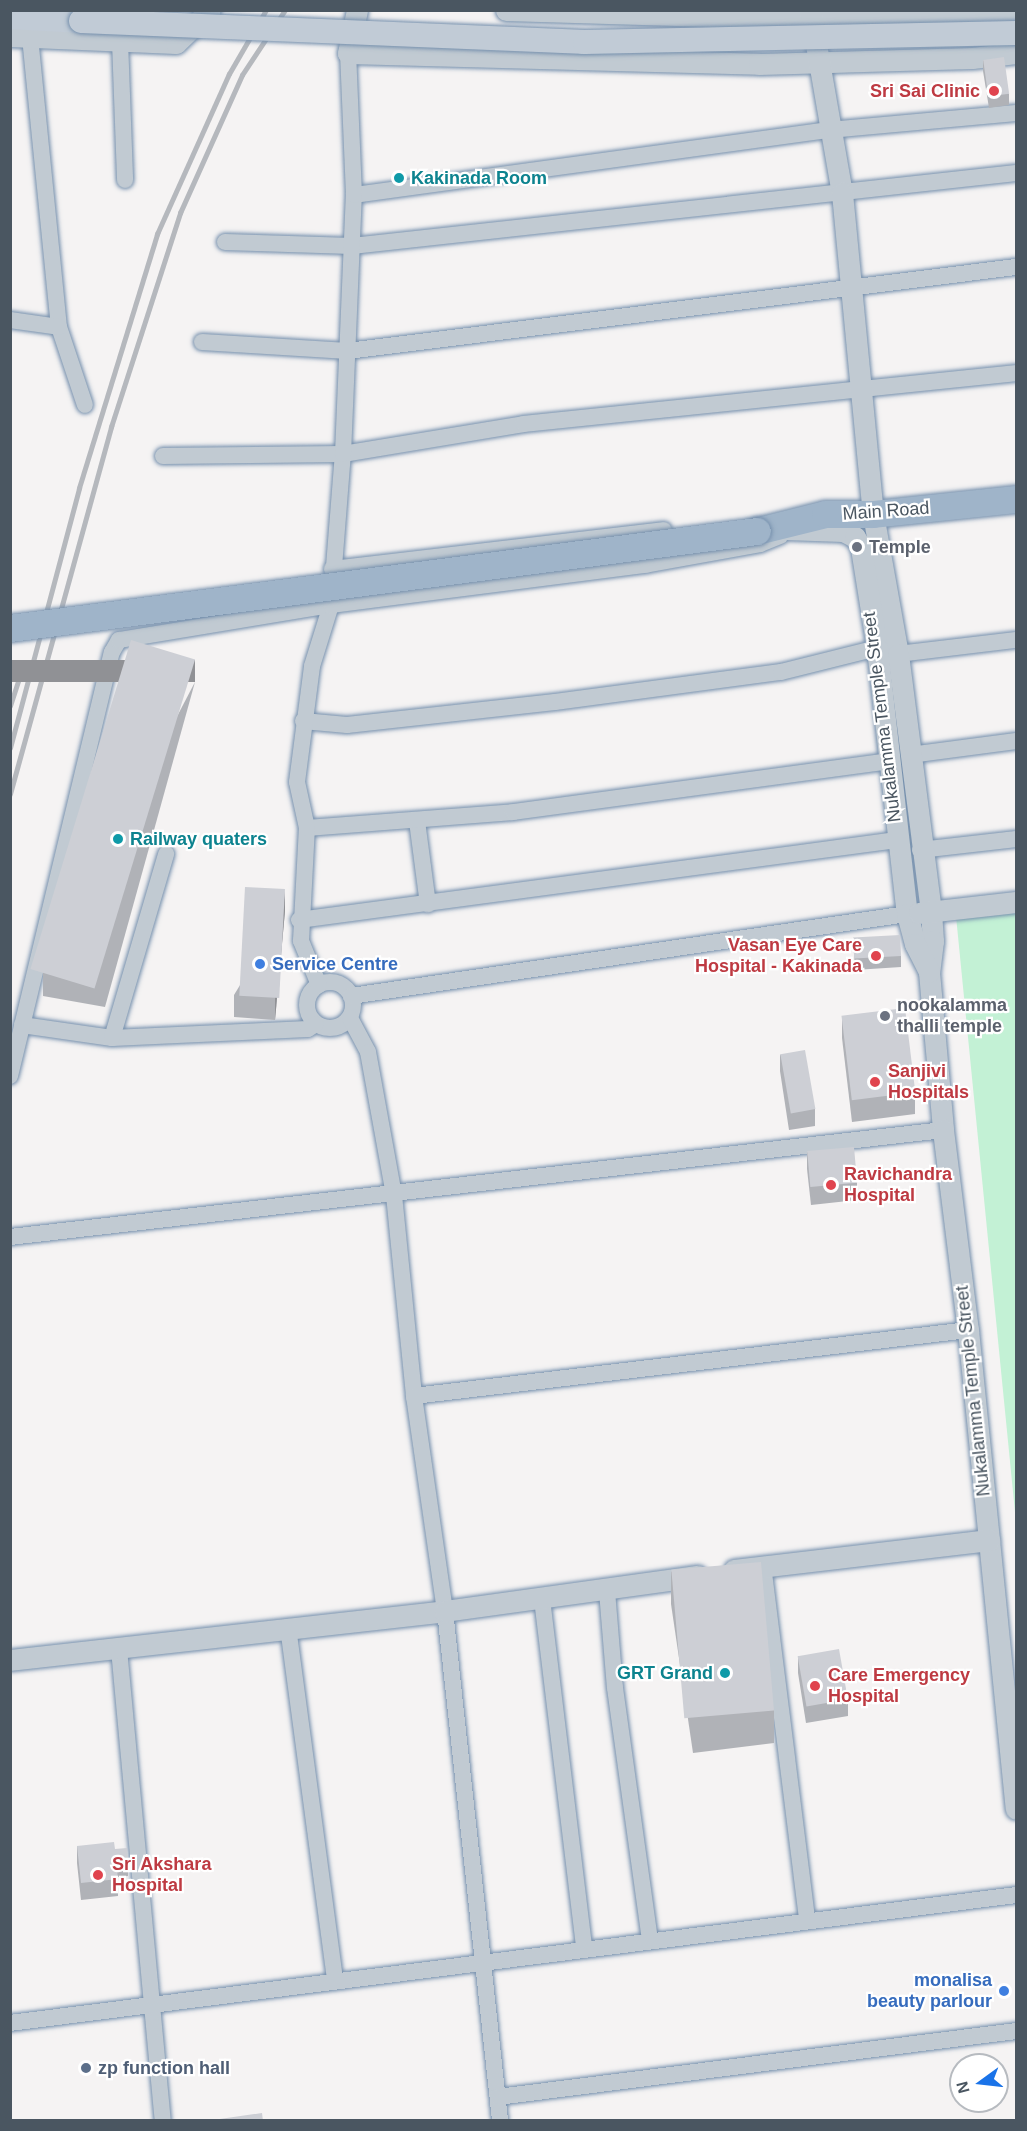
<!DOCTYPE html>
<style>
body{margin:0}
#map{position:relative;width:1027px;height:2131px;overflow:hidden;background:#f5f3f3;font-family:Arial,sans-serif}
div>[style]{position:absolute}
.green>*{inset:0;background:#c3f1d5}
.roads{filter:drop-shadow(0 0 2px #7690ad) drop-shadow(0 0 2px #7690ad)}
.minor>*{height:16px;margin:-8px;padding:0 8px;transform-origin:8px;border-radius:8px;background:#c1cad2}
.minor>.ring{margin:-8px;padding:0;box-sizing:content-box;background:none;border:16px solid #c1cad2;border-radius:50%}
.tertiary>*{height:21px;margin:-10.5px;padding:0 10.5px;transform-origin:10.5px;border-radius:10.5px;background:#c1cad2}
.secondary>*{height:24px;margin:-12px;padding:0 12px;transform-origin:12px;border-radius:12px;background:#c1cbd6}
.trunk>*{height:27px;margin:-13.5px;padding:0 13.5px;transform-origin:13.5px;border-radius:13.5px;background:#9fb4c9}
.rail>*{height:4.5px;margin:-2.25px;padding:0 2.25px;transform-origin:2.25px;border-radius:2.25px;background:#b5b8bd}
.bridges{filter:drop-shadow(0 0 2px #7690ad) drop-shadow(0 0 2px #7690ad)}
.secondary-bridge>*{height:24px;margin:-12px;padding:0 12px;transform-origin:12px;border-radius:12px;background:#c1cbd6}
.trunk-bridge>*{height:27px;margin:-13.5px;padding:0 13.5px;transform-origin:13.5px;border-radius:13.5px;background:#9fb4c9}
.wall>*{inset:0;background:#b0b2b7}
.shaded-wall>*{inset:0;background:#909195;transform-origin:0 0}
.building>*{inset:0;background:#cdcfd5;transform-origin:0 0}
.dots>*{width:16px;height:16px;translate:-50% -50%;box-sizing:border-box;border:3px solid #fff;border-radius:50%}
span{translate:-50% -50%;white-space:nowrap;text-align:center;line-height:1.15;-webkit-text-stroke:4.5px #fff;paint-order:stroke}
.health-label{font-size:18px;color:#be3a42;font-weight:700}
.right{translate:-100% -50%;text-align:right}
.left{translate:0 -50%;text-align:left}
.culture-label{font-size:18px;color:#0d838f;font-weight:700}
.street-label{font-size:18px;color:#4a5661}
.worship-label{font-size:18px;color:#5b616d;font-weight:700}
.shop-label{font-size:18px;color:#366cbe;font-weight:700}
.service-label{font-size:18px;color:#4e5e75;font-weight:700}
.frame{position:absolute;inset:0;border:12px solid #4a5661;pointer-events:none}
.north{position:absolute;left:949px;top:2053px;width:60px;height:60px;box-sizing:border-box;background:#fff;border:2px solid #b7bbc0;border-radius:50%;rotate:255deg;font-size:16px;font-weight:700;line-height:24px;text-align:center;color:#4a5661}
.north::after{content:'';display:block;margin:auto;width:21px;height:27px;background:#1a73e8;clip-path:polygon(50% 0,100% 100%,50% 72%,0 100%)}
</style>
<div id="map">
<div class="green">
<i style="clip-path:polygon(1016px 901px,1016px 1522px,955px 906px)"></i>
</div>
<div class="roads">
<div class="minor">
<i style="left:30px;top:37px;width:291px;rotate:84.3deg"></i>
<i style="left:59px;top:327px;width:82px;rotate:71.6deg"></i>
<i style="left:120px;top:41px;width:139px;rotate:87.9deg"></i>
<i style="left:354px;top:195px;width:479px;rotate:-7.8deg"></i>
<i style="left:829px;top:130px;width:188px;rotate:-5.2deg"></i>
<i style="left:225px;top:242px;width:127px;rotate:1.8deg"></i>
<i style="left:352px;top:246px;width:668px;rotate:-6.27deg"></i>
<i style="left:10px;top:320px;width:49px;rotate:8.1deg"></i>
<i style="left:202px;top:342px;width:146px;rotate:3.5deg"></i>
<i style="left:348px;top:351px;width:673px;rotate:-7.17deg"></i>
<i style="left:163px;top:456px;width:180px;rotate:-0.6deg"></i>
<i style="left:343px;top:454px;width:183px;rotate:-9.4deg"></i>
<i style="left:524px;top:424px;width:495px;rotate:-5.9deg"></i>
<i style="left:332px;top:569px;width:334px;rotate:-6.7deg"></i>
<i style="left:898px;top:654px;width:119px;rotate:-6.8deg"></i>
<i style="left:303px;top:721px;width:44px;rotate:5.2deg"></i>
<i style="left:347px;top:725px;width:209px;rotate:-6.3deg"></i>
<i style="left:555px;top:702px;width:228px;rotate:-7.6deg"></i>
<i style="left:781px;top:672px;width:99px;rotate:-14deg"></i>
<i style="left:910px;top:755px;width:107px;rotate:-7.5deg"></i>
<i style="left:417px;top:821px;width:84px;rotate:82.5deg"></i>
<i style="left:307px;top:828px;width:207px;rotate:-4.4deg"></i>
<i style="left:513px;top:812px;width:378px;rotate:-7.7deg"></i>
<i style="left:920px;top:850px;width:97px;rotate:-6.5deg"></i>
<i style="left:299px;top:920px;width:603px;rotate:-7.62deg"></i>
<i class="ring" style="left:307px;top:982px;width:30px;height:30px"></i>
<i style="left:319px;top:985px;width:48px;rotate:-112.2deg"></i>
<i style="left:301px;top:941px;width:113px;rotate:-87deg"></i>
<i style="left:307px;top:828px;width:47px;rotate:-102.3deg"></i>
<i style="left:297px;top:782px;width:117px;rotate:-82.6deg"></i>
<i style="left:312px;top:666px;width:64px;rotate:-72.7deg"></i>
<i style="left:331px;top:605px;width:151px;rotate:-85.5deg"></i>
<i style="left:343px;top:454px;width:259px;rotate:-87.6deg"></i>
<i style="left:354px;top:195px;width:142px;rotate:-92.4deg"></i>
<i style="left:351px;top:996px;width:562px;rotate:-8.39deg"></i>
<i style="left:350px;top:1018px;width:38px;rotate:62deg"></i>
<i style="left:368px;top:1052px;width:145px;rotate:79.7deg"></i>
<i style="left:394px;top:1195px;width:202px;rotate:84.3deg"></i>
<i style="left:414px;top:1396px;width:217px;rotate:81.8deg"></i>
<i style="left:445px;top:1611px;width:512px;rotate:83.83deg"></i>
<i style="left:22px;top:1025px;width:91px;rotate:8.2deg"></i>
<i style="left:112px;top:1038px;width:196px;rotate:-2.6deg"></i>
<i style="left:308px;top:1029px;width:9px;rotate:-32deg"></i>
<i style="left:112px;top:1038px;width:192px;rotate:-73.6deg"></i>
<i style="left:10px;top:1076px;width:436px;rotate:-76.5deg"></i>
<i style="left:112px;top:652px;width:14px;rotate:-60deg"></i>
<i style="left:119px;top:640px;width:215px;rotate:-9.4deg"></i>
<i style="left:331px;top:605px;width:317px;rotate:-7.3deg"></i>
<i style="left:645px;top:565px;width:117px;rotate:-10.3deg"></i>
<i style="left:760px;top:544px;width:22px;rotate:-22deg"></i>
<i style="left:10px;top:1237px;width:939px;rotate:-6.54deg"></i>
<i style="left:414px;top:1396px;width:558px;rotate:-6.79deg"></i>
<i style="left:763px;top:1565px;width:357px;rotate:82.9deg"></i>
<i style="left:607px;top:1591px;width:97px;rotate:85.3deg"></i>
<i style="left:615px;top:1688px;width:254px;rotate:82.1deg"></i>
<i style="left:542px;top:1599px;width:351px;rotate:83.1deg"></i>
<i style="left:288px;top:1627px;width:356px;rotate:82.4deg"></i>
<i style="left:119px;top:1649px;width:473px;rotate:84.7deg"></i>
<i style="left:10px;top:2023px;width:1014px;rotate:-7.25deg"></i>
<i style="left:498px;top:2097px;width:522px;rotate:-7.26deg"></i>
</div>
<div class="tertiary">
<i style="left:357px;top:10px;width:44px;rotate:101.8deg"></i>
<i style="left:348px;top:53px;width:411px;rotate:1.5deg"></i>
<i style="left:759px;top:64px;width:213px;rotate:-1.6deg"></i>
<i style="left:972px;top:58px;width:44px;rotate:-6.5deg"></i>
<i style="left:506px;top:10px;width:305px;rotate:1.7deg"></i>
<i style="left:811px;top:19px;width:205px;rotate:-0.8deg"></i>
<i style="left:810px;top:10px;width:186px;rotate:80.1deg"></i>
<i style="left:842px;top:193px;width:322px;rotate:84.5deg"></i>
<i style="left:873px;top:514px;width:142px;rotate:79.9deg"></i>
<i style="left:898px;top:654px;width:260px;rotate:82.7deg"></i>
<i style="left:931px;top:912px;width:29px;rotate:86deg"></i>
<i style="left:933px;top:941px;width:31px;rotate:97deg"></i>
<i style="left:929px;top:972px;width:159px;rotate:84.9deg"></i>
<i style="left:943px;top:1130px;width:202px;rotate:82.9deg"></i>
<i style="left:968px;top:1330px;width:481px;rotate:84.3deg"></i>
<i style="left:10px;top:36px;width:166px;rotate:2.4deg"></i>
<i style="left:176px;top:43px;width:47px;rotate:-44.1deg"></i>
<i style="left:785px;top:529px;width:58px;rotate:2deg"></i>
<i style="left:843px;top:531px;width:13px;rotate:27deg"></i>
<i style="left:855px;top:537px;width:13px;rotate:61deg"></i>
<i style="left:861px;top:548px;width:101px;rotate:80.9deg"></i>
<i style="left:877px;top:648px;width:268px;rotate:83.6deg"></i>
<i style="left:907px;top:914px;width:31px;rotate:75deg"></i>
<i style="left:915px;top:944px;width:31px;rotate:63deg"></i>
<i style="left:919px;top:913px;width:98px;rotate:-6.5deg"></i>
<i style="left:734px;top:1570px;width:257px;rotate:-6.7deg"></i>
<i style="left:10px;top:1660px;width:438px;rotate:-6.4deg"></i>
<i style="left:445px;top:1611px;width:255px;rotate:-7.9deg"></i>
</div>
<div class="secondary">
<i style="left:10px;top:17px;width:71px;rotate:3.2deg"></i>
</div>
<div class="trunk">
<i style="left:757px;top:531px;width:70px;rotate:-14deg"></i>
<i style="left:825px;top:514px;width:48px"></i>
<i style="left:873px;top:514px;width:144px;rotate:-6deg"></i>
</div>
</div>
<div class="rail">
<i style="left:10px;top:706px;width:45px;rotate:-72deg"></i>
<i style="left:10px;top:748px;width:269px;rotate:-75.1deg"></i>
<i style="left:79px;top:488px;width:266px;rotate:-72.9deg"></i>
<i style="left:157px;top:234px;width:175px;rotate:-65.8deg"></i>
<i style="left:229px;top:74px;width:74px;rotate:-60deg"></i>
<i style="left:10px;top:794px;width:381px;rotate:-74.6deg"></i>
<i style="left:111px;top:427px;width:225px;rotate:-72.1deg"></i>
<i style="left:180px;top:213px;width:151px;rotate:-65.8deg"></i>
<i style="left:242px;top:75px;width:78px;rotate:-56.5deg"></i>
</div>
<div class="bridges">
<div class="secondary-bridge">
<i style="left:81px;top:21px;width:504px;rotate:2.39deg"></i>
<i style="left:585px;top:42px;width:431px;rotate:-1.2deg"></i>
</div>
<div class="trunk-bridge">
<i style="left:10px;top:628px;width:753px;rotate:-7.4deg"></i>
</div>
</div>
<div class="wall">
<i style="clip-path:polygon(983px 60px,1009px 94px,1009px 105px,989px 108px,983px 71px)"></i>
<i style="clip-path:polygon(195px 682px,105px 1007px,43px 996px,43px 973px)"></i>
<i style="clip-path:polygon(285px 911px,275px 1020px,234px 1017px,234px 995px)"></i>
<i style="clip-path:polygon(853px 938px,901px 956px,901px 967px,855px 970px)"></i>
<i style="clip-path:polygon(842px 1016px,915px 1092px,915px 1114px,852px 1122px,842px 1038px)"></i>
<i style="clip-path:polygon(780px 1054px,815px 1109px,815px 1126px,789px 1130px,780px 1071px)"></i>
<i style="clip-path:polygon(807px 1152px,857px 1183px,857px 1200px,811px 1205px,807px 1169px)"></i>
<i style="clip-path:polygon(671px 1571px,774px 1710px,774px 1743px,693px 1753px,671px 1604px)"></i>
<i style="clip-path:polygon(798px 1656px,848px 1699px,848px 1716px,806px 1723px,798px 1673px)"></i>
<i style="clip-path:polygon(77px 1846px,115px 1849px,128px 1859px,128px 1876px,118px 1877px,118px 1896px,81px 1900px,77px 1863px)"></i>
</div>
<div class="shaded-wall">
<i style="left:195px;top:660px;width:22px;height:337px;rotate:90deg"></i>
<i style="clip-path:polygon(285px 889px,285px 911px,275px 1020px,275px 998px)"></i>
</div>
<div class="building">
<i style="left:1004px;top:57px;width:37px;height:21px;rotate:82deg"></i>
<i style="left:131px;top:640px;width:67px;height:344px;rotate:17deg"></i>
<i style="left:245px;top:887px;width:40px;height:109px;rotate:3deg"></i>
<i style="left:900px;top:935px;width:21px;height:47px;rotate:87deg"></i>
<i style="left:905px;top:1008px;width:85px;height:64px;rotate:83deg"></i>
<i style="left:805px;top:1050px;width:60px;height:25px;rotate:80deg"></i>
<i style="left:854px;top:1147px;width:36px;height:47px;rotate:85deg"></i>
<i style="left:761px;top:1562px;width:149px;height:90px;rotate:85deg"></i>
<i style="left:839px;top:1649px;width:51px;height:42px;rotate:80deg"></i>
<i style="clip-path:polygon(114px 1842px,115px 1849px,127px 1848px,128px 1859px,116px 1860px,118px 1879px,81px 1883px,77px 1846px)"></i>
<i style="clip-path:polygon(262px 2113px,263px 2121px,206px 2121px)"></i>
</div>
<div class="dots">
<i style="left:994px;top:91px;background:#e0444e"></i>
<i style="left:399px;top:178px;background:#0f9aa8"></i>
<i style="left:857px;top:547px;background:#6b7280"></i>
<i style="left:118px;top:839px;background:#0f9aa8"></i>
<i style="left:876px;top:956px;background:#e0444e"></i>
<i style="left:260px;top:964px;background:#3f7fe0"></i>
<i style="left:885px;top:1016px;background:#6b7280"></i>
<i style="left:875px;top:1082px;background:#e0444e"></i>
<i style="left:831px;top:1185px;background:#e0444e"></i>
<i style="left:725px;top:1673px;background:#0f9aa8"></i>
<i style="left:815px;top:1686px;background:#e0444e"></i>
<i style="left:98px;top:1875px;background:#e0444e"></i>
<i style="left:1004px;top:1991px;background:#3f7fe0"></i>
<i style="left:86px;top:2068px;background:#5c6f8a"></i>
</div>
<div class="health-label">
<span class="right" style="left:980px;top:91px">Sri Sai Clinic</span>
<span class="right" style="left:862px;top:956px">Vasan Eye Care<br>Hospital - Kakinada</span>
<span class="left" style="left:888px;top:1082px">Sanjivi<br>Hospitals</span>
<span class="left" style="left:844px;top:1185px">Ravichandra<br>Hospital</span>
<span class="left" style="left:828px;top:1686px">Care Emergency<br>Hospital</span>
<span class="left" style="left:112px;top:1875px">Sri Akshara<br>Hospital</span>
</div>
<div class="culture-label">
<span class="left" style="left:411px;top:178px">Kakinada Room</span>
<span class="left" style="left:130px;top:839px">Railway quaters</span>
<span class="right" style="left:713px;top:1673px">GRT Grand</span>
</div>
<div class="street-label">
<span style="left:886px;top:511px;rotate:-4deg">Main Road</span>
<span style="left:882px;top:717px;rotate:-97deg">Nukalamma Temple Street</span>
<span style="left:973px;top:1391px;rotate:-96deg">Nukalamma Temple Street</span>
</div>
<div class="worship-label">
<span class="left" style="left:869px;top:547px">Temple</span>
<span class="left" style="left:897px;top:1016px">nookalamma<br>thalli temple</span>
</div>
<div class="shop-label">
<span class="left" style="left:272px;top:964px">Service Centre</span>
<span class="right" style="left:992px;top:1991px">monalisa<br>beauty parlour</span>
</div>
<div class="service-label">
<span class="left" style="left:98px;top:2068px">zp function hall</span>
</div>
<div class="frame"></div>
<div class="north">N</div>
</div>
